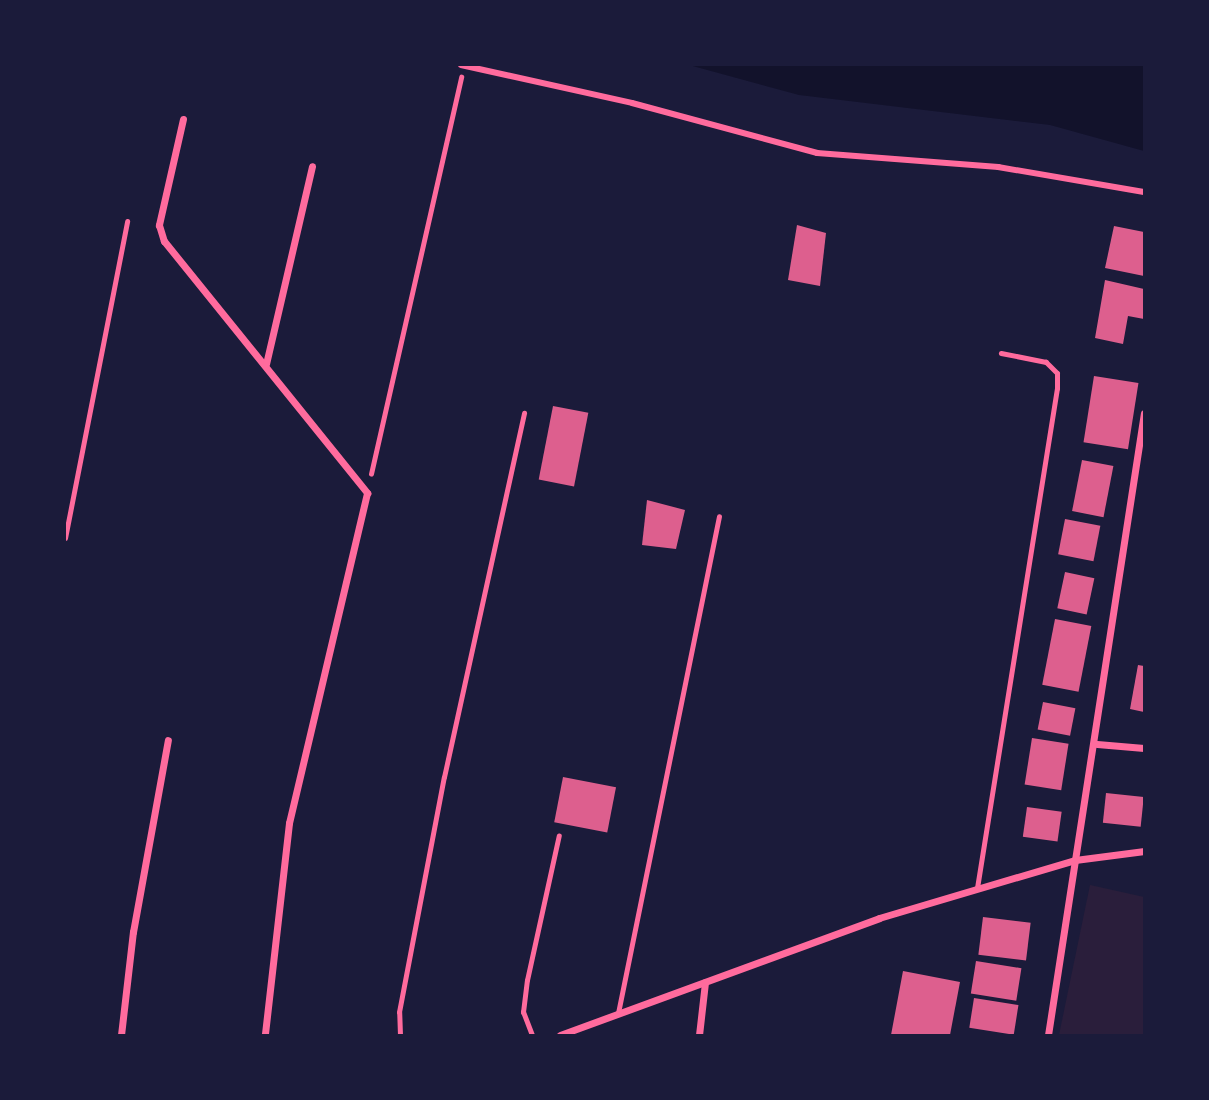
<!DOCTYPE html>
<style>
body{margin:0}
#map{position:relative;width:1209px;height:1100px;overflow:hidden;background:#1b1b3a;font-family:Commissioner,sans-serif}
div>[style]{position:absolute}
.green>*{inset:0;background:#2a1e3b}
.water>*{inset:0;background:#12122b}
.building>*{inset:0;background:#dd5f8e;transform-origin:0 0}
.path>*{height:4.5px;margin:-2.25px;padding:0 2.25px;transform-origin:2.25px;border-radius:2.25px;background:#ff6b9d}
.service>*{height:5px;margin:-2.5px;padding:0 2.5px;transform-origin:2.5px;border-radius:2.5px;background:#ff6b9d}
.pedestrian>*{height:6px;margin:-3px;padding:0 3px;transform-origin:3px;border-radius:3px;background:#ff6b9d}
.minor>*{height:7px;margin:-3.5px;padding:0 3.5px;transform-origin:3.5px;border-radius:3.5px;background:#ff6b9d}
span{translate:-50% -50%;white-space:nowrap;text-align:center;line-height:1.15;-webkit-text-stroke:5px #1b1b3a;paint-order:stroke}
.frame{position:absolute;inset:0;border:66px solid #1b1b3a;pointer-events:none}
</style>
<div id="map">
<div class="green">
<i style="clip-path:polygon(1090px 885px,1144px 897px,1144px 1035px,1059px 1035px)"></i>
</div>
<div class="water">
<i style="clip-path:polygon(689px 65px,1144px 65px,1144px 151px,1050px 125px,799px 95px)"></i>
</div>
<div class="building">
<i style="clip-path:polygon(797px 225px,826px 233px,820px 286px,788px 280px)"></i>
<i style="clip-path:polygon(1114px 226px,1144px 232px,1144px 276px,1105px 268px)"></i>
<i style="clip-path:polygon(1105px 280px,1144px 289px,1144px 319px,1128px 316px,1123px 344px,1095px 338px)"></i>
<i style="left:1094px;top:376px;width:45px;height:67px;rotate:9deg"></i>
<i style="left:553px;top:406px;width:36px;height:75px;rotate:11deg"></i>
<i style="left:1082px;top:460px;width:32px;height:52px;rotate:11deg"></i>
<i style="clip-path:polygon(647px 500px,685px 510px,676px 549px,642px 545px)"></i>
<i style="left:1065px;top:519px;width:36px;height:36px;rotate:11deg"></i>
<i style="left:1065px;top:572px;width:30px;height:37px;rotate:12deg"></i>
<i style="left:1055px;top:619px;width:37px;height:67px;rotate:11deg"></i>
<i style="clip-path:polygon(1138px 665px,1144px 666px,1144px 712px,1130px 709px)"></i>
<i style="left:1043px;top:702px;width:33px;height:28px;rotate:11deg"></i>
<i style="left:1032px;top:738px;width:37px;height:47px;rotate:9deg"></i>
<i style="left:563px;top:777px;width:54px;height:46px;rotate:11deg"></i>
<i style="left:1106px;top:793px;width:38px;height:30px;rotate:6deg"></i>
<i style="left:1027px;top:807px;width:35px;height:30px;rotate:8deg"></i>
<i style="left:983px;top:917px;width:48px;height:38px;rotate:7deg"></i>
<i style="left:976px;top:961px;width:46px;height:33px;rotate:9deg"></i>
<i style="clip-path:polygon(903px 971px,960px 982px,950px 1035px,891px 1035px)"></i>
<i style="left:974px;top:998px;width:45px;height:30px;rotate:9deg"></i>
</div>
<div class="path">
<i style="left:371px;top:474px;width:407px;rotate:-77.2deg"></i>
</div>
<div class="service">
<i style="left:65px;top:538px;width:323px;rotate:-78.9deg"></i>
<i style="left:977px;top:888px;width:506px;rotate:-80.91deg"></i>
<i style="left:1057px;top:388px;width:15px;rotate:-90deg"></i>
<i style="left:1057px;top:373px;width:16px;rotate:-135deg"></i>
<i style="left:1046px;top:362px;width:46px;rotate:-168.7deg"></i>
<i style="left:618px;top:1013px;width:507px;rotate:-78.51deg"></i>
<i style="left:400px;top:1035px;width:23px;rotate:-92deg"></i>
<i style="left:399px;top:1012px;width:239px;rotate:-79.2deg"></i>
<i style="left:444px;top:777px;width:373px;rotate:-77.6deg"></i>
<i style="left:532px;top:1035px;width:25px;rotate:-111deg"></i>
<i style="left:523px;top:1012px;width:32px;rotate:-83deg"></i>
<i style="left:527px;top:980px;width:148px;rotate:-77.6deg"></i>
</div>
<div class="pedestrian">
<i style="left:461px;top:65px;width:175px;rotate:12.5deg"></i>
<i style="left:632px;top:103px;width:192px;rotate:15.1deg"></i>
<i style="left:817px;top:153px;width:182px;rotate:4.4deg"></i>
<i style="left:998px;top:167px;width:148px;rotate:9.7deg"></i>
</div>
<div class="minor">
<i style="left:183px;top:119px;width:109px;rotate:102.8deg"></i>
<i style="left:159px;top:225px;width:17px;rotate:73deg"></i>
<i style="left:164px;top:241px;width:324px;rotate:51.1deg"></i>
<i style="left:367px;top:493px;width:339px;rotate:103.3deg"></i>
<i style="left:289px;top:823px;width:213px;rotate:96.5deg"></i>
<i style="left:266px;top:364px;width:203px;rotate:-76.9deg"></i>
<i style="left:1097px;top:744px;width:47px;rotate:4.9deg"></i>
<i style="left:121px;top:1035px;width:104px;rotate:-83.4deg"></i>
<i style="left:133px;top:932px;width:195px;rotate:-79.7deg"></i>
<i style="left:560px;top:1035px;width:340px;rotate:-20.1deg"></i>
<i style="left:879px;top:918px;width:204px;rotate:-16.5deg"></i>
<i style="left:1075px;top:860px;width:70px;rotate:-7.4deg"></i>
<i style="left:699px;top:1035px;width:53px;rotate:-83.5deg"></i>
<i style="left:1048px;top:1035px;width:629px;rotate:-81.23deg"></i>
</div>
<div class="frame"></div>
</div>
